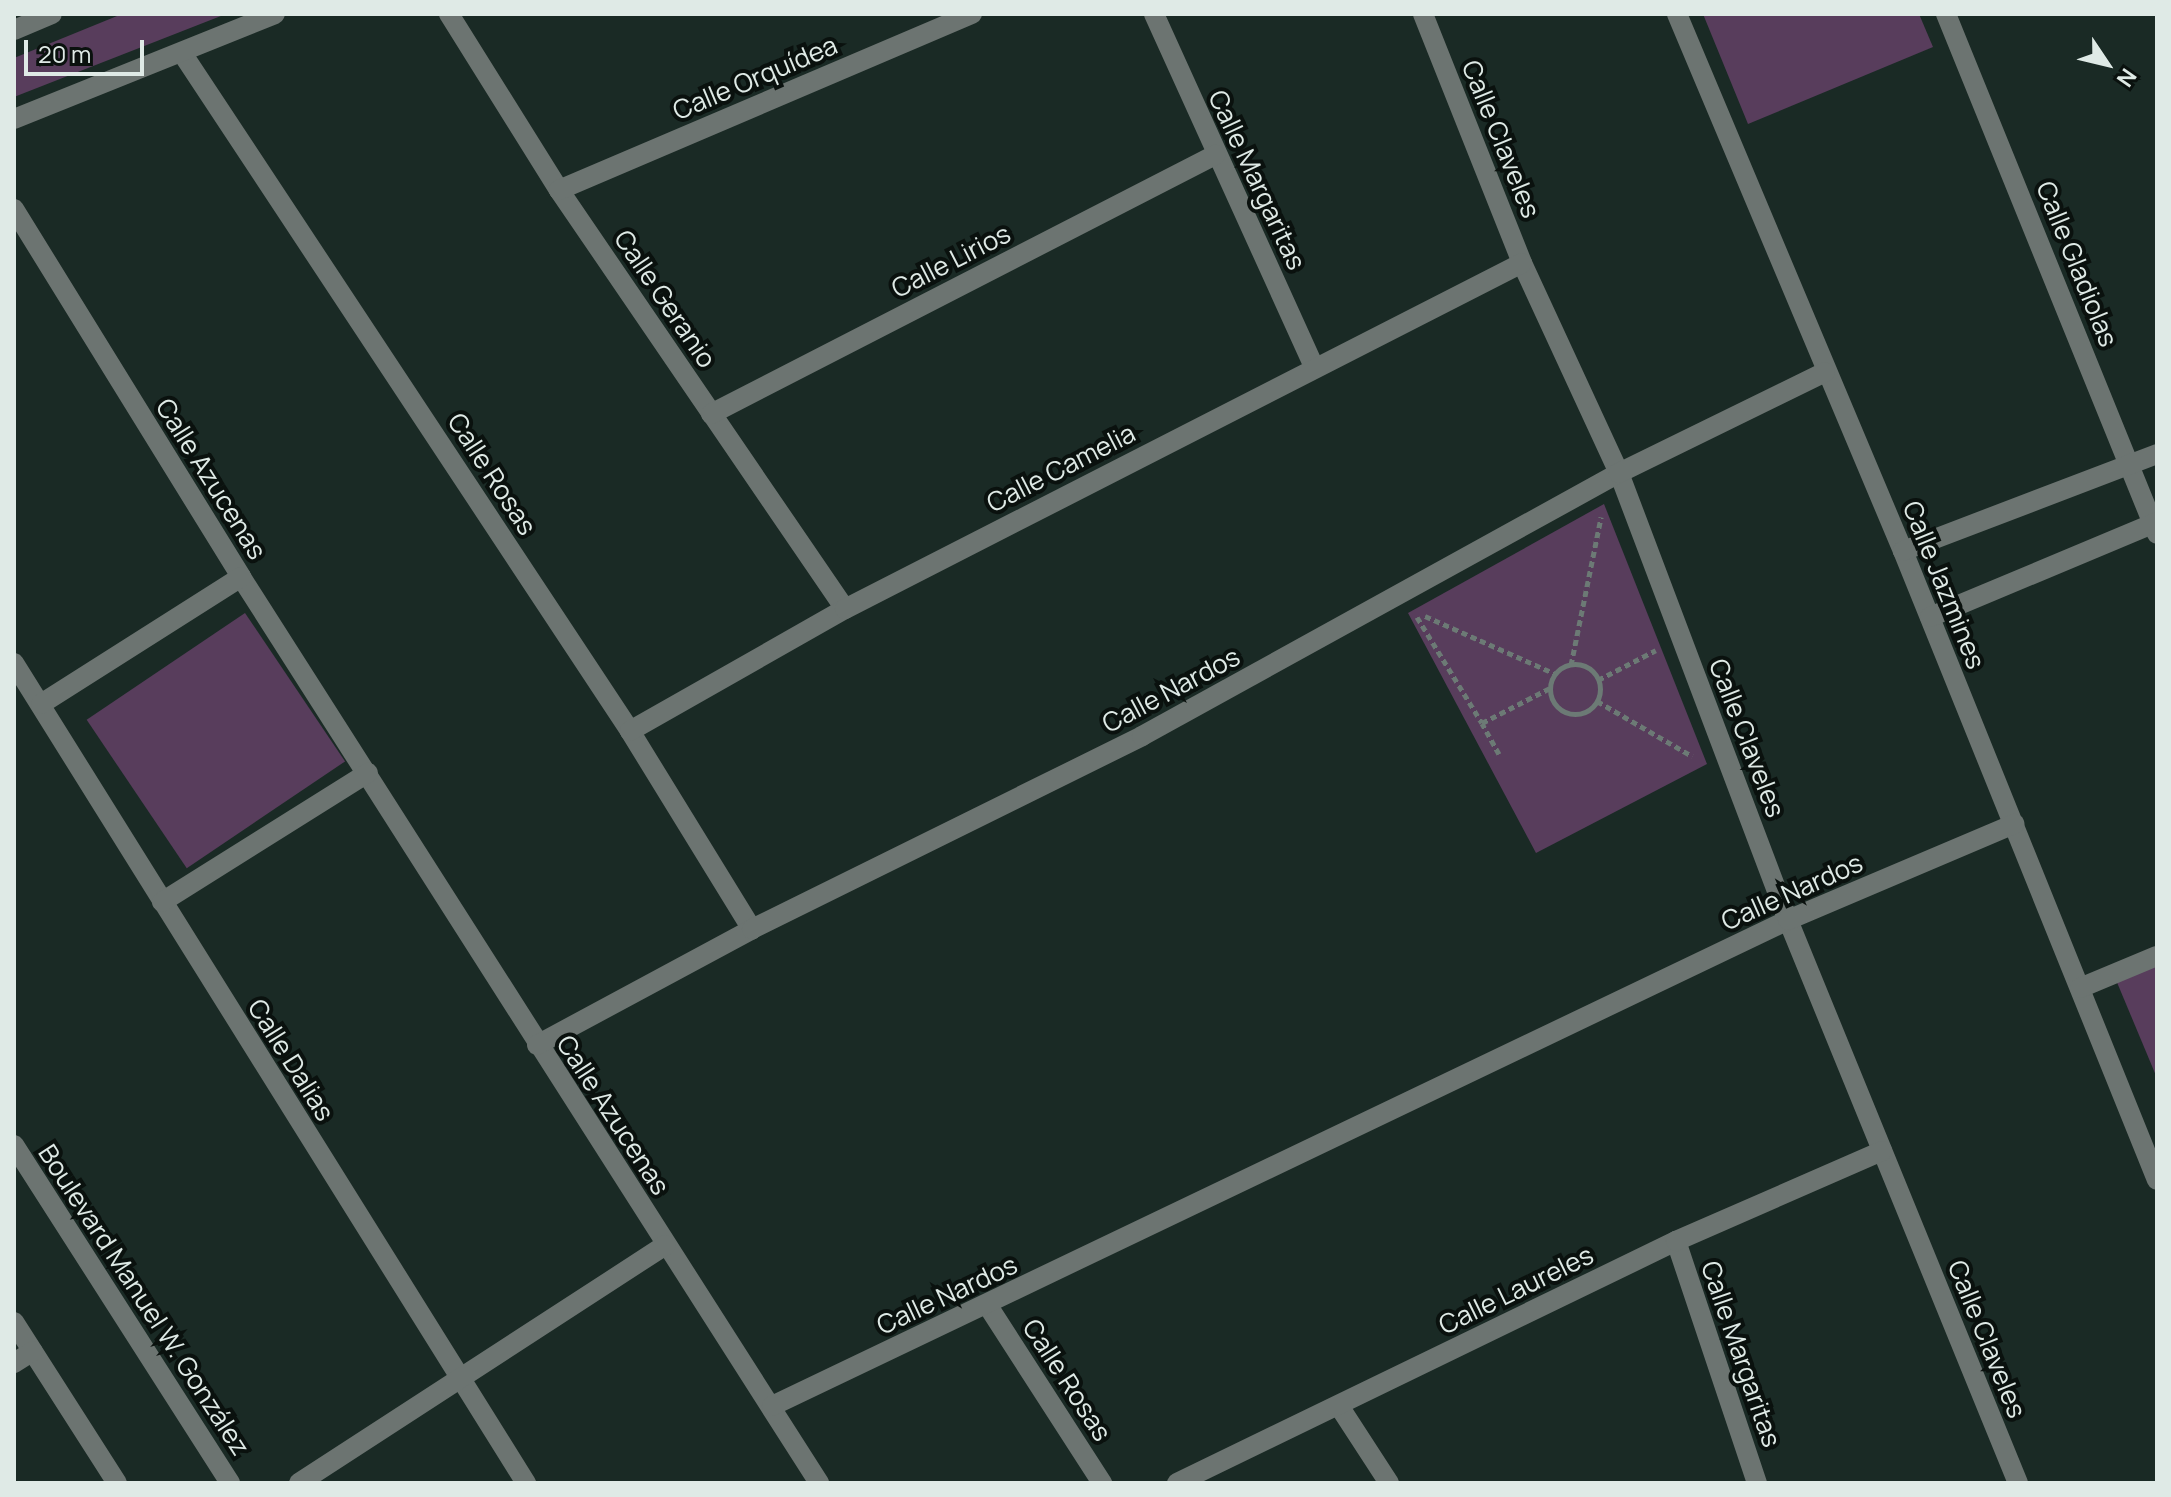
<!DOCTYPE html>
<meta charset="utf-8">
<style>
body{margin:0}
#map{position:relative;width:2171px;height:1497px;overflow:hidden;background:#1a2a25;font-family:Manrope,sans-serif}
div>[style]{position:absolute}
.green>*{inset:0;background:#583d5c;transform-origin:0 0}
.path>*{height:5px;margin-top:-2.5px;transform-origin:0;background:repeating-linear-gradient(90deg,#6c7a75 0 6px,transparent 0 10px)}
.path>.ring{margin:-2.5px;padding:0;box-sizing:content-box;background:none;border:5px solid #6c7a75;border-radius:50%}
.minor>*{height:20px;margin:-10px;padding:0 10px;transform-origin:10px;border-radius:10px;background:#6c7471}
span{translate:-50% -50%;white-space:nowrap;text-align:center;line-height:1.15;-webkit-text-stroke:8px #0a110e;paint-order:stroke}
.street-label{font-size:26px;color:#dfeae6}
.frame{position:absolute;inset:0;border:16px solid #dfeae6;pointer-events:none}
.north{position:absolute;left:2067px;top:24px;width:80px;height:80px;-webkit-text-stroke:6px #0a110e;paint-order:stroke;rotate:125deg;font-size:22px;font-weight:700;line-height:32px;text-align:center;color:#dfeae6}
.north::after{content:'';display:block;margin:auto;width:28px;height:36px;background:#dfeae6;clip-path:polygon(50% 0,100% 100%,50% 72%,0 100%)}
.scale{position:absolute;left:24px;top:40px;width:120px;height:36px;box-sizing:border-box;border:4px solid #dfeae6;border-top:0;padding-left:10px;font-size:24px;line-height:28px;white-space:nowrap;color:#dfeae6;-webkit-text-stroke:6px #0a110e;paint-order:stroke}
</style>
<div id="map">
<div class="green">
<i style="clip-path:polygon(122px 14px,226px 14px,14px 97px,14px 58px)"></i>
<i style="clip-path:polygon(1703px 14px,1919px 14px,1933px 47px,1748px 124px)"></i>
<i style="clip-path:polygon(1604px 504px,1707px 764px,1536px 853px,1408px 613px)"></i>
<i style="left:245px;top:613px;width:179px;height:191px;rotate:56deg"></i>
<i style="clip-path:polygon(2157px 964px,2157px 1078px,2116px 980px)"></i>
</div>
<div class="path">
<i style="left:1425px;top:616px;width:143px;rotate:23.9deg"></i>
<i style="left:1417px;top:617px;width:124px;rotate:58.5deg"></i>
<i class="ring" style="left:1550px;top:664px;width:45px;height:45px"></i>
<i style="left:1571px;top:665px;width:151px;rotate:-78.5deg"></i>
<i style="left:1598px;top:680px;width:65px;rotate:-27.3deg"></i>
<i style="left:1597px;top:701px;width:110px;rotate:30.1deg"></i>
<i style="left:1499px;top:754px;width:35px;rotate:-119deg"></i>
<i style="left:1482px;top:723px;width:76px;rotate:-27.2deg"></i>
</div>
<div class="minor">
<i style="left:449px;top:14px;width:208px;rotate:58deg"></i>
<i style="left:559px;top:190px;width:507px;rotate:55.68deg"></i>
<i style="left:1154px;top:14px;width:388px;rotate:65.6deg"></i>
<i style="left:1423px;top:14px;width:268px;rotate:68.3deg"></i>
<i style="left:1522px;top:263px;width:231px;rotate:65.2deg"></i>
<i style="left:1619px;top:473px;width:478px;rotate:69.3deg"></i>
<i style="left:1788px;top:920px;width:608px;rotate:67.78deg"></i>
<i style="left:1677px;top:14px;width:583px;rotate:67.18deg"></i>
<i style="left:1903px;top:551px;width:678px;rotate:68.01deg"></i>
<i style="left:1946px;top:14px;width:561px;rotate:67.91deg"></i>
<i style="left:14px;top:30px;width:41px;rotate:-22.8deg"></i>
<i style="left:182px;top:53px;width:813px;rotate:56.54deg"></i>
<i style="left:630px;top:731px;width:233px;rotate:58.4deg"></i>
<i style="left:14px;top:119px;width:281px;rotate:-21.9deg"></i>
<i style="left:559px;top:190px;width:449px;rotate:-23.1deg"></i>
<i style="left:14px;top:209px;width:432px;rotate:58.3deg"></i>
<i style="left:241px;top:577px;width:1075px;rotate:57.46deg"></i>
<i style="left:711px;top:414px;width:567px;rotate:-27.2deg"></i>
<i style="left:1903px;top:551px;width:272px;rotate:-20.9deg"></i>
<i style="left:1930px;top:617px;width:246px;rotate:-22.7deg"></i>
<i style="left:14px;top:663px;width:967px;rotate:58.02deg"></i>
<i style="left:41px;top:704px;width:237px;rotate:-32.4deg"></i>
<i style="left:630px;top:731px;width:247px;rotate:-29.6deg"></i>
<i style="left:845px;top:609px;width:760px;rotate:-27.07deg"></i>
<i style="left:162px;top:902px;width:243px;rotate:-32.1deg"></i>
<i style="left:2080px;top:988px;width:83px;rotate:-22.6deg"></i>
<i style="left:537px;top:1045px;width:244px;rotate:-28.3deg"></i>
<i style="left:752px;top:929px;width:435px;rotate:-26.3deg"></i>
<i style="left:1142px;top:736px;width:545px;rotate:-28.87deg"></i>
<i style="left:1619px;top:473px;width:229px;rotate:-26.1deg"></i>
<i style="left:14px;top:1145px;width:401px;rotate:57.4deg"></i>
<i style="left:1676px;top:1241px;width:255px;rotate:71.5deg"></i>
<i style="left:988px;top:1306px;width:211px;rotate:57.2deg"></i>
<i style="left:14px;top:1322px;width:191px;rotate:57.4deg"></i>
<i style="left:14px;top:1363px;width:22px;rotate:-32deg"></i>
<i style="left:772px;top:1406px;width:1126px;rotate:-25.56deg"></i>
<i style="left:1788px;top:920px;width:246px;rotate:-23deg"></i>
<i style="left:1339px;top:1406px;width:92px;rotate:57deg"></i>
<i style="left:299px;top:1483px;width:437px;rotate:-33deg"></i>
<i style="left:1177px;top:1483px;width:555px;rotate:-25.87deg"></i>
<i style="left:1676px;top:1241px;width:225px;rotate:-23.6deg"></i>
</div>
<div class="street-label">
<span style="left:755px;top:78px;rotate:-23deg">Calle Orquídea</span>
<span style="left:1501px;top:139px;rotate:68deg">Calle Claveles</span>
<span style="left:1257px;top:180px;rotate:65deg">Calle Margaritas</span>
<span style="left:951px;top:261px;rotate:-27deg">Calle Lirios</span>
<span style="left:2077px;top:264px;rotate:68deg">Calle Gladiolas</span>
<span style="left:665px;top:299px;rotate:56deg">Calle Geranio</span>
<span style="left:1061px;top:468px;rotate:-27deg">Calle Camelia</span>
<span style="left:492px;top:474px;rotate:57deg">Calle Rosas</span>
<span style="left:211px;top:479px;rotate:58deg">Calle Azucenas</span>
<span style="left:1944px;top:585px;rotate:68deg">Calle Jazmines</span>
<span style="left:1171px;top:690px;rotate:-28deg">Calle Nardos</span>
<span style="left:1747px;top:738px;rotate:69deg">Calle Claveles</span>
<span style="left:1792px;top:892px;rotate:-24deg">Calle Nardos</span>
<span style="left:291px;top:1060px;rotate:58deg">Calle Dalias</span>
<span style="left:613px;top:1115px;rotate:57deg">Calle Azucenas</span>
<span style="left:1516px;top:1290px;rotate:-26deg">Calle Laureles</span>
<span style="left:947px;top:1295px;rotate:-25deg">Calle Nardos</span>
<span style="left:144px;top:1300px;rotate:57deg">Boulevard Manuel W. González</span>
<span style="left:1987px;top:1339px;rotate:68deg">Calle Claveles</span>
<span style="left:1741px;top:1354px;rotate:71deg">Calle Margaritas</span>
<span style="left:1067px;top:1380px;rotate:57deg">Calle Rosas</span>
</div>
<div class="frame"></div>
<div class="north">N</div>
<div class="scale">20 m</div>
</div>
